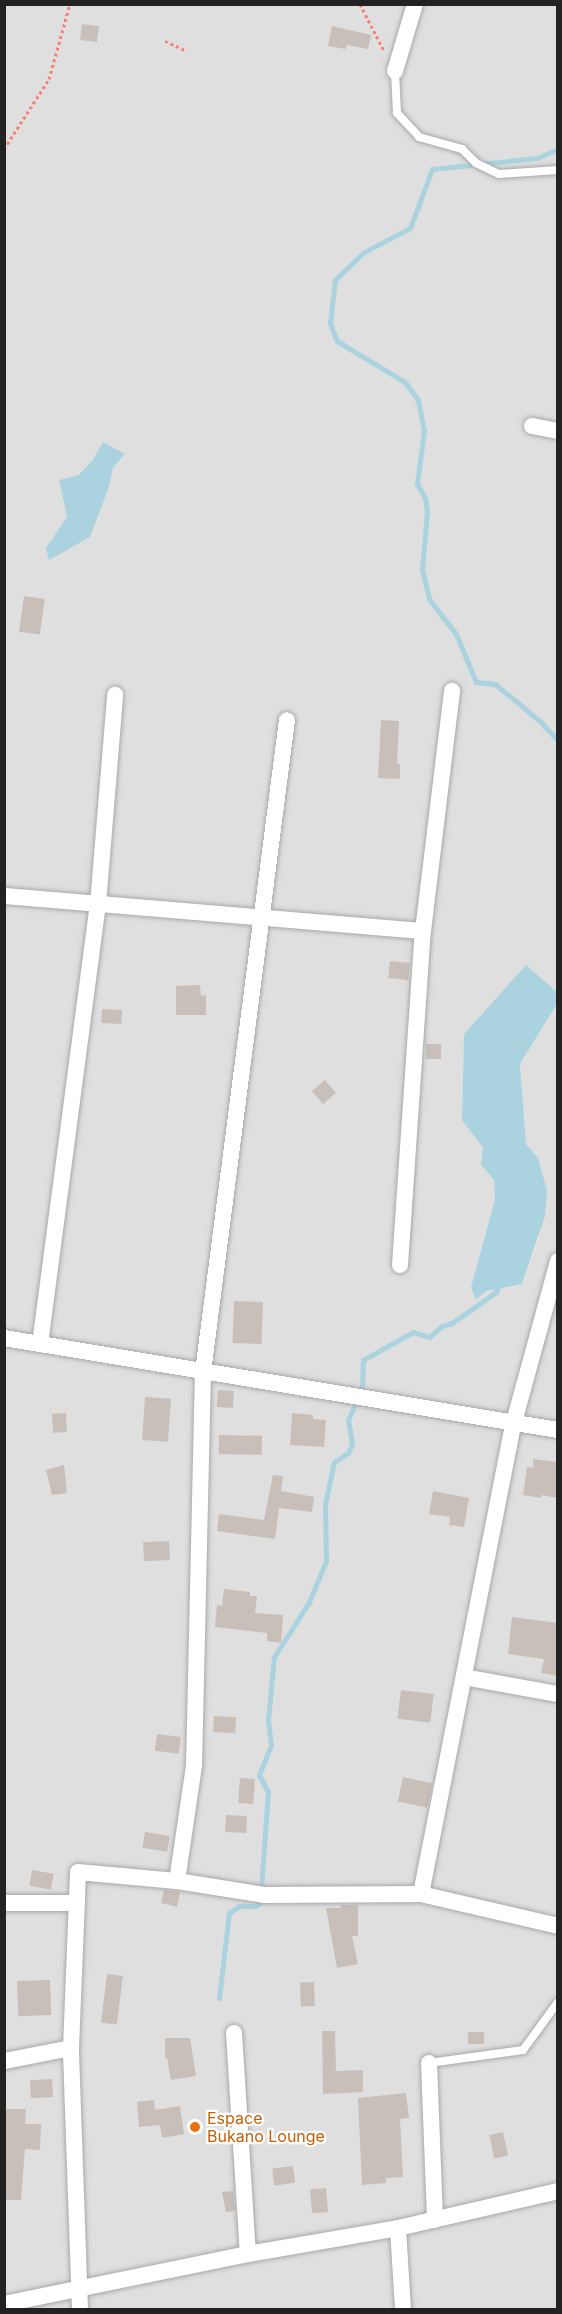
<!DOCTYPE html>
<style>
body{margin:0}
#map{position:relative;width:562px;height:2314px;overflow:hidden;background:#f2efe9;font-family:Inter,sans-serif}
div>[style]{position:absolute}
.residential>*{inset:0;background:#e0dfdf}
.water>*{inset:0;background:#aad3df}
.stream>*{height:5px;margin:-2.5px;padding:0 2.5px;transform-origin:2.5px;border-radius:2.5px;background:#aad3df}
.building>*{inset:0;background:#c7bfb8;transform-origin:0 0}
.path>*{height:3px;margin-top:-1.5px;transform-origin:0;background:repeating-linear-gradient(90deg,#fa8072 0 3px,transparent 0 6px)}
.roads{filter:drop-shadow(0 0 2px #a9a9a9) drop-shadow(0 0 2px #a9a9a9)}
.service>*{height:8px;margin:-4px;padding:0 4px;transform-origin:4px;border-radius:4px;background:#fff}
.minor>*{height:16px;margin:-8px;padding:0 8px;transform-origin:8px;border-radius:8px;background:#fff}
.dots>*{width:16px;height:16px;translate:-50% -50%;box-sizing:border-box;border:3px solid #fff;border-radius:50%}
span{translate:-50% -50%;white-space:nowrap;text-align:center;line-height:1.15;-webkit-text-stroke:4.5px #fff;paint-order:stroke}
.food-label{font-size:16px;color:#c56008}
.left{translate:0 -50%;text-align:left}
.frame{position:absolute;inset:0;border:6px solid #222;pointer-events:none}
</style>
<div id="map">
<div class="residential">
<i style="clip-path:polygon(evenodd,5px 5px,557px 5px,557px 992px,526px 965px,464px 1034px,462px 1119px,483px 1148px,481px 1165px,494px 1180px,495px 1199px,471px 1287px,476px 1300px,486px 1291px,522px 1284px,539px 1236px,547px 1190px,538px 1158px,526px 1144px,520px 1064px,557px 1004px,557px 2309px,5px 2310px,5px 5px,103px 442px,125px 455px,113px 468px,109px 487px,90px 537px,46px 548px,67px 517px,59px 480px,77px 475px,92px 461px,103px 442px)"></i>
</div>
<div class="water">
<i style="clip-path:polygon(103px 442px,125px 454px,113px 468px,109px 487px,90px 537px,49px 560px,46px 548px,67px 517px,59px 480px,78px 475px,92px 461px)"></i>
<i style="clip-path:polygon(526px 965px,557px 992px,557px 1004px,520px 1064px,526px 1144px,538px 1158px,547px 1190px,545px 1216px,522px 1284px,486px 1291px,476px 1300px,471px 1287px,495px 1199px,494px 1180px,481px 1165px,483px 1148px,462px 1120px,464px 1034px)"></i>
</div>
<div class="stream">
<i style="left:558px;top:149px;width:23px;rotate:157deg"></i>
<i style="left:537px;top:158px;width:106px;rotate:174deg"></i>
<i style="left:432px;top:169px;width:63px;rotate:110.4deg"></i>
<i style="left:410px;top:228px;width:52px;rotate:152.4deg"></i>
<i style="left:364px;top:252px;width:40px;rotate:136deg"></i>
<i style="left:335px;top:280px;width:43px;rotate:96.6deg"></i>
<i style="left:330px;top:323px;width:19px;rotate:69deg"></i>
<i style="left:337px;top:341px;width:79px;rotate:31.1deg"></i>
<i style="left:405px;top:382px;width:22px;rotate:54deg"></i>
<i style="left:418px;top:400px;width:31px;rotate:79deg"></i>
<i style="left:424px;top:430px;width:54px;rotate:97.4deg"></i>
<i style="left:417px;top:484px;width:16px;rotate:60deg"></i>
<i style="left:425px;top:498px;width:14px;rotate:82deg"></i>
<i style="left:427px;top:512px;width:58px;rotate:94.9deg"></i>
<i style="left:422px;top:570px;width:30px;rotate:76deg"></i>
<i style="left:429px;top:599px;width:44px;rotate:52.4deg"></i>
<i style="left:456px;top:634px;width:52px;rotate:67.4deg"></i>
<i style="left:476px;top:682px;width:19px;rotate:6deg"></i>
<i style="left:495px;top:684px;width:60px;rotate:39.6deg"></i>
<i style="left:541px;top:722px;width:25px;rotate:48deg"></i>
<i style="left:219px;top:1998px;width:86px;rotate:-83.3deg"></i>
<i style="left:229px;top:1913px;width:12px;rotate:-35deg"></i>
<i style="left:239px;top:1906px;width:17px"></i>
<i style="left:256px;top:1906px;width:5px;rotate:-37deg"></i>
<i style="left:260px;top:1903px;width:111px;rotate:-85.9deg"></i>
<i style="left:268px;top:1792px;width:19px;rotate:-118deg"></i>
<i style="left:259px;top:1775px;width:32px;rotate:-68deg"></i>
<i style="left:271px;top:1745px;width:25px;rotate:-97deg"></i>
<i style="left:268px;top:1720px;width:63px;rotate:-84.6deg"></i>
<i style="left:274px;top:1657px;width:65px;rotate:-57.5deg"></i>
<i style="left:309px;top:1602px;width:44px;rotate:-67.5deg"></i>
<i style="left:326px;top:1561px;width:57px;rotate:-91deg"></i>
<i style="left:325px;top:1504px;width:43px;rotate:-77.9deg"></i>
<i style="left:334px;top:1462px;width:17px;rotate:-33deg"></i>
<i style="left:348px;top:1453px;width:10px;rotate:-66deg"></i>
<i style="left:352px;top:1444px;width:24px;rotate:-99deg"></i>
<i style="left:348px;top:1420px;width:34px;rotate:-66deg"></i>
<i style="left:362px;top:1389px;width:29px;rotate:-88deg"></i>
<i style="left:363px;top:1360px;width:57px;rotate:-29.2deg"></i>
<i style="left:413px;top:1332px;width:17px;rotate:17deg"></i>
<i style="left:429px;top:1337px;width:17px;rotate:-40deg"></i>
<i style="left:442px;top:1326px;width:10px;rotate:-17deg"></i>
<i style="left:452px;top:1323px;width:54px;rotate:-35.2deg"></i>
<i style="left:496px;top:1292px;width:11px;rotate:-68deg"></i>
</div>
<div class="building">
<i style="left:82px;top:24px;width:17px;height:16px;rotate:7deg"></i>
<i style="clip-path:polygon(332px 26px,371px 35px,368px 49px,346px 45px,346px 49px,328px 46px)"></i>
<i style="left:24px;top:596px;width:21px;height:36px;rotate:8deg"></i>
<i style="clip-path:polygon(381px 720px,399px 721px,397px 764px,400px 764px,400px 779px,378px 778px)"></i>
<i style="left:390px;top:961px;width:20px;height:17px;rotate:6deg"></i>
<i style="clip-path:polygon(200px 985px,201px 996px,206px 995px,206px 1015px,176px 1015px,176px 986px)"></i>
<i style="left:102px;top:1009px;width:20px;height:14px;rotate:3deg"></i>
<i style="left:426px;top:1044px;width:15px;height:15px"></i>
<i style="left:325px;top:1080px;width:17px;height:17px;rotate:50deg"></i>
<i style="left:234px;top:1301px;width:29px;height:42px;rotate:2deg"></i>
<i style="left:218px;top:1390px;width:16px;height:17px;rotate:4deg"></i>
<i style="left:145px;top:1397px;width:26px;height:43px;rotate:4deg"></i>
<i style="left:66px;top:1413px;width:19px;height:14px;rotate:87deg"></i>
<i style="clip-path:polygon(292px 1413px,313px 1415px,313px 1419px,326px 1420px,324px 1447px,290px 1445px)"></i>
<i style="left:219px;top:1435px;width:43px;height:19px;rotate:1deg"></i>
<i style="clip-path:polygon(533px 1459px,558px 1462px,558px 1498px,542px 1495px,541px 1498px,523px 1495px,527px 1467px,533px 1468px)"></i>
<i style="clip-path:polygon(64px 1465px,67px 1493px,52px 1495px,46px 1470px)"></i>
<i style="clip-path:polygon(273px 1475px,283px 1476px,281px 1491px,314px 1497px,312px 1512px,279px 1508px,275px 1539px,217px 1531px,219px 1514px,264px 1520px)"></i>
<i style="clip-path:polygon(433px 1491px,469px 1498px,464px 1527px,449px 1525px,450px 1517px,429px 1514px)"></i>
<i style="left:169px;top:1541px;width:19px;height:26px;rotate:87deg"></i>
<i style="clip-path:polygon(224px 1589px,250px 1592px,250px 1596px,257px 1596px,255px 1613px,283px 1615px,281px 1643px,267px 1641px,267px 1633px,215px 1627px,217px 1605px,222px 1606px)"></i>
<i style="clip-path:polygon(512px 1617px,558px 1623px,558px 1676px,541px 1673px,544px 1659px,508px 1654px)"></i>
<i style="left:401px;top:1690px;width:33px;height:29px;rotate:7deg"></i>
<i style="left:214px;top:1716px;width:22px;height:16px;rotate:3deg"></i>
<i style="left:157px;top:1734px;width:24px;height:17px;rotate:7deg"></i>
<i style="left:403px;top:1777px;width:30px;height:25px;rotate:12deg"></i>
<i style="left:240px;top:1778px;width:15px;height:25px;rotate:4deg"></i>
<i style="left:226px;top:1815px;width:21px;height:17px;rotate:3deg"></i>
<i style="left:145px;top:1832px;width:25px;height:16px;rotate:9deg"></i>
<i style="left:32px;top:1870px;width:22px;height:16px;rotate:10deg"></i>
<i style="clip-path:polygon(164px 1890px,180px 1892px,177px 1907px,161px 1903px)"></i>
<i style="clip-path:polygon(341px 1905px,358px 1905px,358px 1936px,352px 1936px,358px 1964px,337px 1968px,326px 1908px,341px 1908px)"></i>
<i style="left:107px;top:1974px;width:16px;height:49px;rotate:7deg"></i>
<i style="left:50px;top:1980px;width:35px;height:33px;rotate:88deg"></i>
<i style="left:314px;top:1982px;width:24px;height:14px;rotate:88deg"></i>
<i style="clip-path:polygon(322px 2031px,335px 2031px,336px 2071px,363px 2070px,363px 2092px,323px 2094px)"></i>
<i style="left:468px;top:2032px;width:16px;height:12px"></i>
<i style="clip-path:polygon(165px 2038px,190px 2038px,196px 2076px,171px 2080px,167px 2058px,165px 2058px)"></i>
<i style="left:52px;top:2079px;width:18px;height:22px;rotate:87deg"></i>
<i style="clip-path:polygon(406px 2093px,409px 2118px,400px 2119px,403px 2177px,386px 2178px,386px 2183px,362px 2185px,358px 2098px)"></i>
<i style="clip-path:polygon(154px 2100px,155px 2110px,180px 2106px,184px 2134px,162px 2138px,160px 2125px,139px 2127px,137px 2102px)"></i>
<i style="clip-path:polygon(6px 2109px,26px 2109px,25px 2124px,41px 2124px,40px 2150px,25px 2149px,21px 2200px,4px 2200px)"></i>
<i style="left:503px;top:2132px;width:24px;height:14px;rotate:78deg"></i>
<i style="left:293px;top:2166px;width:17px;height:21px;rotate:83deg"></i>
<i style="left:326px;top:2188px;width:24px;height:16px;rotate:85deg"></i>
<i style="clip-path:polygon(233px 2191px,235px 2211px,226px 2212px,222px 2192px)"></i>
</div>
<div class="path">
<i style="left:360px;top:4px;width:53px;rotate:62.9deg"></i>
<i style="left:165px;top:41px;width:24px;rotate:24deg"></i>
<i style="left:4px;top:149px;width:83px;rotate:-57.3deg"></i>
<i style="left:49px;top:79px;width:78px;rotate:-74.4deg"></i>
<i style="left:4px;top:379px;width:1px;rotate:45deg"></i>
</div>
<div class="roads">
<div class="service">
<i style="left:395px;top:71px;width:42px;rotate:87.3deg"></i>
<i style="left:397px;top:113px;width:33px;rotate:47deg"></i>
<i style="left:419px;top:137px;width:45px;rotate:15.6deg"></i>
<i style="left:462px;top:149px;width:20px;rotate:45deg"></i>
<i style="left:476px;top:163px;width:25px;rotate:26deg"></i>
<i style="left:499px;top:174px;width:59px;rotate:-3.9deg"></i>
<i style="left:429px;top:2063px;width:95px;rotate:-7.9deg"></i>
<i style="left:523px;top:2050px;width:59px;rotate:-53.9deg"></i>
</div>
<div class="minor">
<i style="left:395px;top:71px;width:70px;rotate:-73.4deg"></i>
<i style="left:532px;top:426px;width:26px;rotate:11deg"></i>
<i style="left:4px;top:896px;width:420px;rotate:4.8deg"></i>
<i style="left:400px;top:1265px;width:335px;rotate:-86.1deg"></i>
<i style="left:423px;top:931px;width:242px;rotate:-83.1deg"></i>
<i style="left:4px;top:1338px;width:562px;rotate:9.43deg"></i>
<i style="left:40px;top:1344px;width:444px;rotate:-82.5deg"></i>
<i style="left:98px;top:904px;width:210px;rotate:-85.3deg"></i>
<i style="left:464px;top:1677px;width:96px;rotate:10.3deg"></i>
<i style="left:177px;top:1881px;width:116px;rotate:-81.6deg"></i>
<i style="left:194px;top:1766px;width:394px;rotate:-88.7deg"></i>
<i style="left:203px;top:1372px;width:657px;rotate:-82.66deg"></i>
<i style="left:421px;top:1894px;width:481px;rotate:-78.9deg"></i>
<i style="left:514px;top:1422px;width:167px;rotate:-74.7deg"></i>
<i style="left:4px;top:1903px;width:72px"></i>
<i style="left:234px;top:2033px;width:221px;rotate:86.4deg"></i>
<i style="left:4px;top:2061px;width:68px;rotate:-11deg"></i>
<i style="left:429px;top:2063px;width:157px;rotate:87.8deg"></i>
<i style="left:398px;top:2228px;width:82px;rotate:86.5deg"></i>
<i style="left:4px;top:2304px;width:249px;rotate:-11.6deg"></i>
<i style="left:248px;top:2254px;width:152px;rotate:-9.8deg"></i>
<i style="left:398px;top:2228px;width:164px;rotate:-13deg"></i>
<i style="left:80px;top:2310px;width:262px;rotate:-92deg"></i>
<i style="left:71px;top:2048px;width:176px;rotate:-87.7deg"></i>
<i style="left:78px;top:1872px;width:99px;rotate:5.2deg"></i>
<i style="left:177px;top:1881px;width:88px;rotate:9.1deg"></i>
<i style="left:264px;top:1895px;width:157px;rotate:-0.4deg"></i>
<i style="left:421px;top:1894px;width:141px;rotate:13.1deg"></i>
</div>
</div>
<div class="dots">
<i style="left:195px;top:2127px;background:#e8710a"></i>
</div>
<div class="food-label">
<span class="left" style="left:207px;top:2127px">Espace<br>Bukano Lounge</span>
</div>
<div class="frame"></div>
</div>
